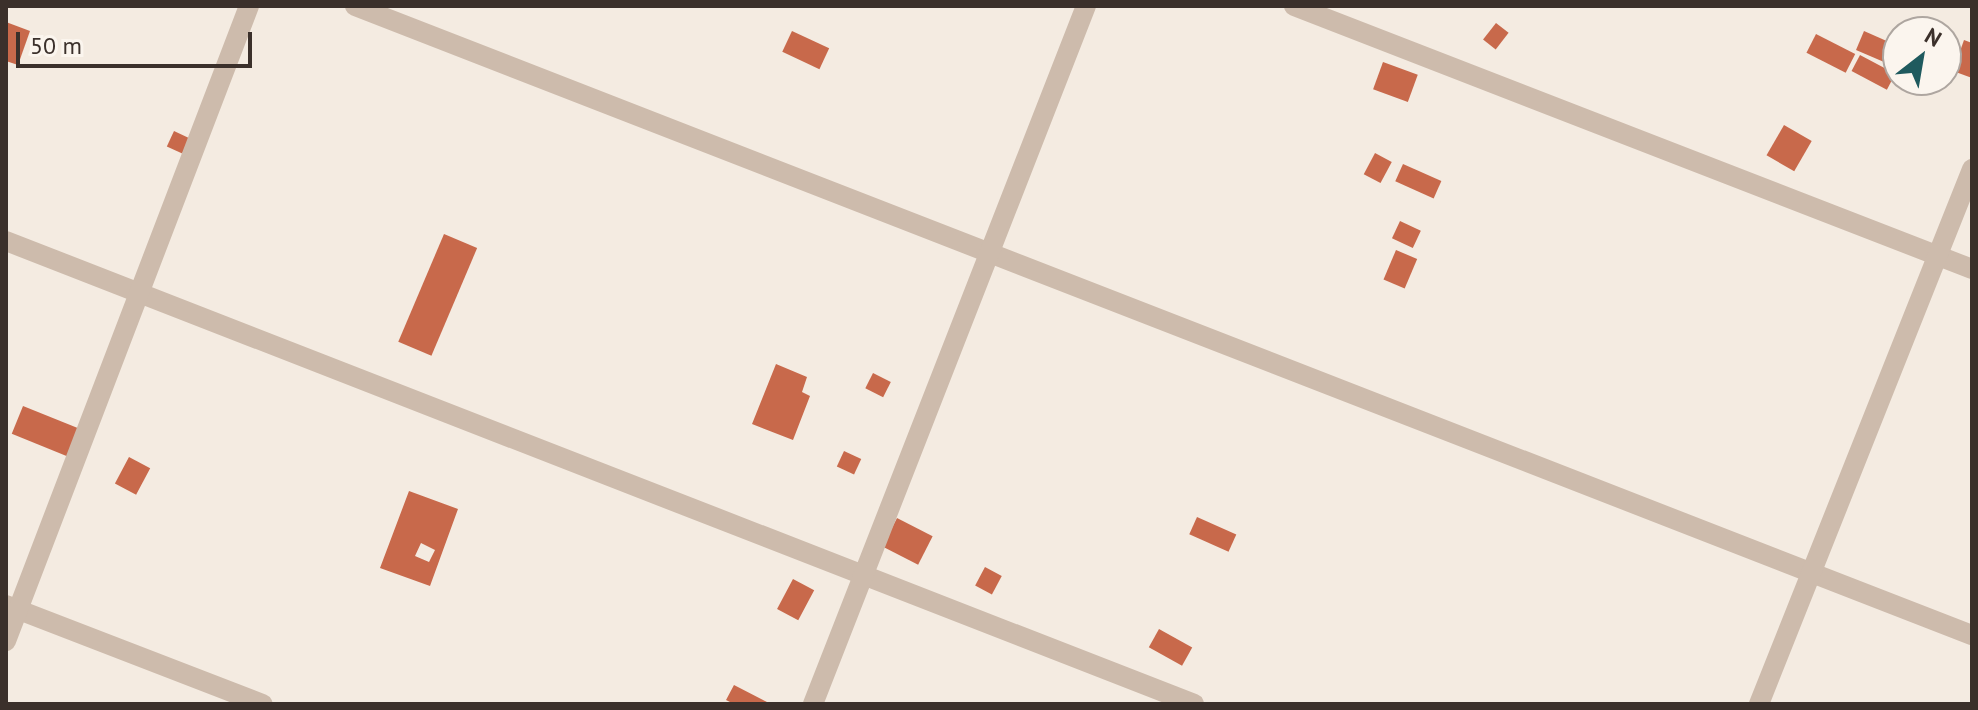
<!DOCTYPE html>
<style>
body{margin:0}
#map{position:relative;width:1978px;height:710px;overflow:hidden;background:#f4ebe1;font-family:"PT Sans",sans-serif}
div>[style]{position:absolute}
.building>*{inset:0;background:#c8694b;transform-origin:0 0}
.minor>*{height:20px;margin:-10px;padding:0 10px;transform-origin:10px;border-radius:10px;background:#cdbbac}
span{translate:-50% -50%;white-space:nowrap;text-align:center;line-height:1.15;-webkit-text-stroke:8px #fbf5ee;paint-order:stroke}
.frame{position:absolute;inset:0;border:8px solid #3b302b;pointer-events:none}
.north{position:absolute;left:1882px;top:16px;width:80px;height:80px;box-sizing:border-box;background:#fbf5ee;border:2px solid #aea6a0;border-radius:50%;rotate:31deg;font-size:22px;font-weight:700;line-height:32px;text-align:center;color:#3b302b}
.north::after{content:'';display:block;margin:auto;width:28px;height:36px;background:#1f5a5e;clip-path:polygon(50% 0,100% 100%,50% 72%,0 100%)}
.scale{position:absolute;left:16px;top:32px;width:236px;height:36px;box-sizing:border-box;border:4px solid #3b302b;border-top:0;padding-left:10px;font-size:24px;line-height:28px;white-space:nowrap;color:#3b302b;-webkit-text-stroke:6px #fbf5ee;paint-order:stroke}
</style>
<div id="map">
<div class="building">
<i style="clip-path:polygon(6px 22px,30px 31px,18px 65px,6px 61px)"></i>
<i style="left:1496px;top:23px;width:16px;height:21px;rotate:38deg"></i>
<i style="left:792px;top:31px;width:41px;height:23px;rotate:25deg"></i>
<i style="clip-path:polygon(1864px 31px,1898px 46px,1898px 68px,1856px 50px)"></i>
<i style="left:1816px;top:34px;width:44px;height:21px;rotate:27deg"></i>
<i style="clip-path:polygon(1964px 40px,1972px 43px,1972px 78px,1953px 71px)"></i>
<i style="left:1860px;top:55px;width:40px;height:18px;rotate:28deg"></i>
<i style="left:1383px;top:62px;width:37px;height:29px;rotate:20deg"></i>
<i style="left:1784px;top:125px;width:32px;height:35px;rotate:30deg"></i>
<i style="left:174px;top:131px;width:17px;height:17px;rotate:25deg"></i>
<i style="left:1375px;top:153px;width:19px;height:24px;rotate:28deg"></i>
<i style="left:1403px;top:164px;width:42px;height:19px;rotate:24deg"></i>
<i style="left:1400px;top:221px;width:23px;height:19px;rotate:25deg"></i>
<i style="left:444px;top:234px;width:36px;height:117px;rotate:23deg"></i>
<i style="left:1396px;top:250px;width:23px;height:32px;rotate:23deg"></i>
<i style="clip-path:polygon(776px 364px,807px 377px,802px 392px,810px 396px,793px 440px,752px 424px)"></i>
<i style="left:873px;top:373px;width:20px;height:17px;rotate:27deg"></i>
<i style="left:23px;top:406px;width:63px;height:30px;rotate:22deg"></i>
<i style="left:844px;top:451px;width:19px;height:17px;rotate:25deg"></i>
<i style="left:129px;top:457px;width:24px;height:30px;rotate:28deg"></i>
<i style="clip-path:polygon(evenodd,409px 491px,458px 509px,430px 586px,380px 568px,409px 491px,421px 543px,435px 550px,429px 562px,415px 556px,421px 543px)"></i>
<i style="left:1197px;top:517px;width:43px;height:19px;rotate:24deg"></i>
<i style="left:897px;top:518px;width:40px;height:32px;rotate:27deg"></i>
<i style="left:985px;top:567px;width:19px;height:21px;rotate:28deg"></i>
<i style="left:793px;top:579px;width:24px;height:34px;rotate:28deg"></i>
<i style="left:1159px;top:629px;width:38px;height:21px;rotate:29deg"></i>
<i style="clip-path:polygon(734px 685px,771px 704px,734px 704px,726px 700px)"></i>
</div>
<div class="minor">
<i style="left:355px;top:6px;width:1735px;rotate:21.26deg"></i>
<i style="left:1294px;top:6px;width:727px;rotate:21.2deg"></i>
<i style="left:6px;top:241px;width:1275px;rotate:21.29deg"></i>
<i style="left:6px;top:605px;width:275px;rotate:21.1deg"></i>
<i style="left:6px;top:641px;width:680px;rotate:-69.06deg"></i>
<i style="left:813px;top:704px;width:749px;rotate:-68.64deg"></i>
<i style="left:1759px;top:704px;width:576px;rotate:-68.29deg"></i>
</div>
<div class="frame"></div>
<div class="north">N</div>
<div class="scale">50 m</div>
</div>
